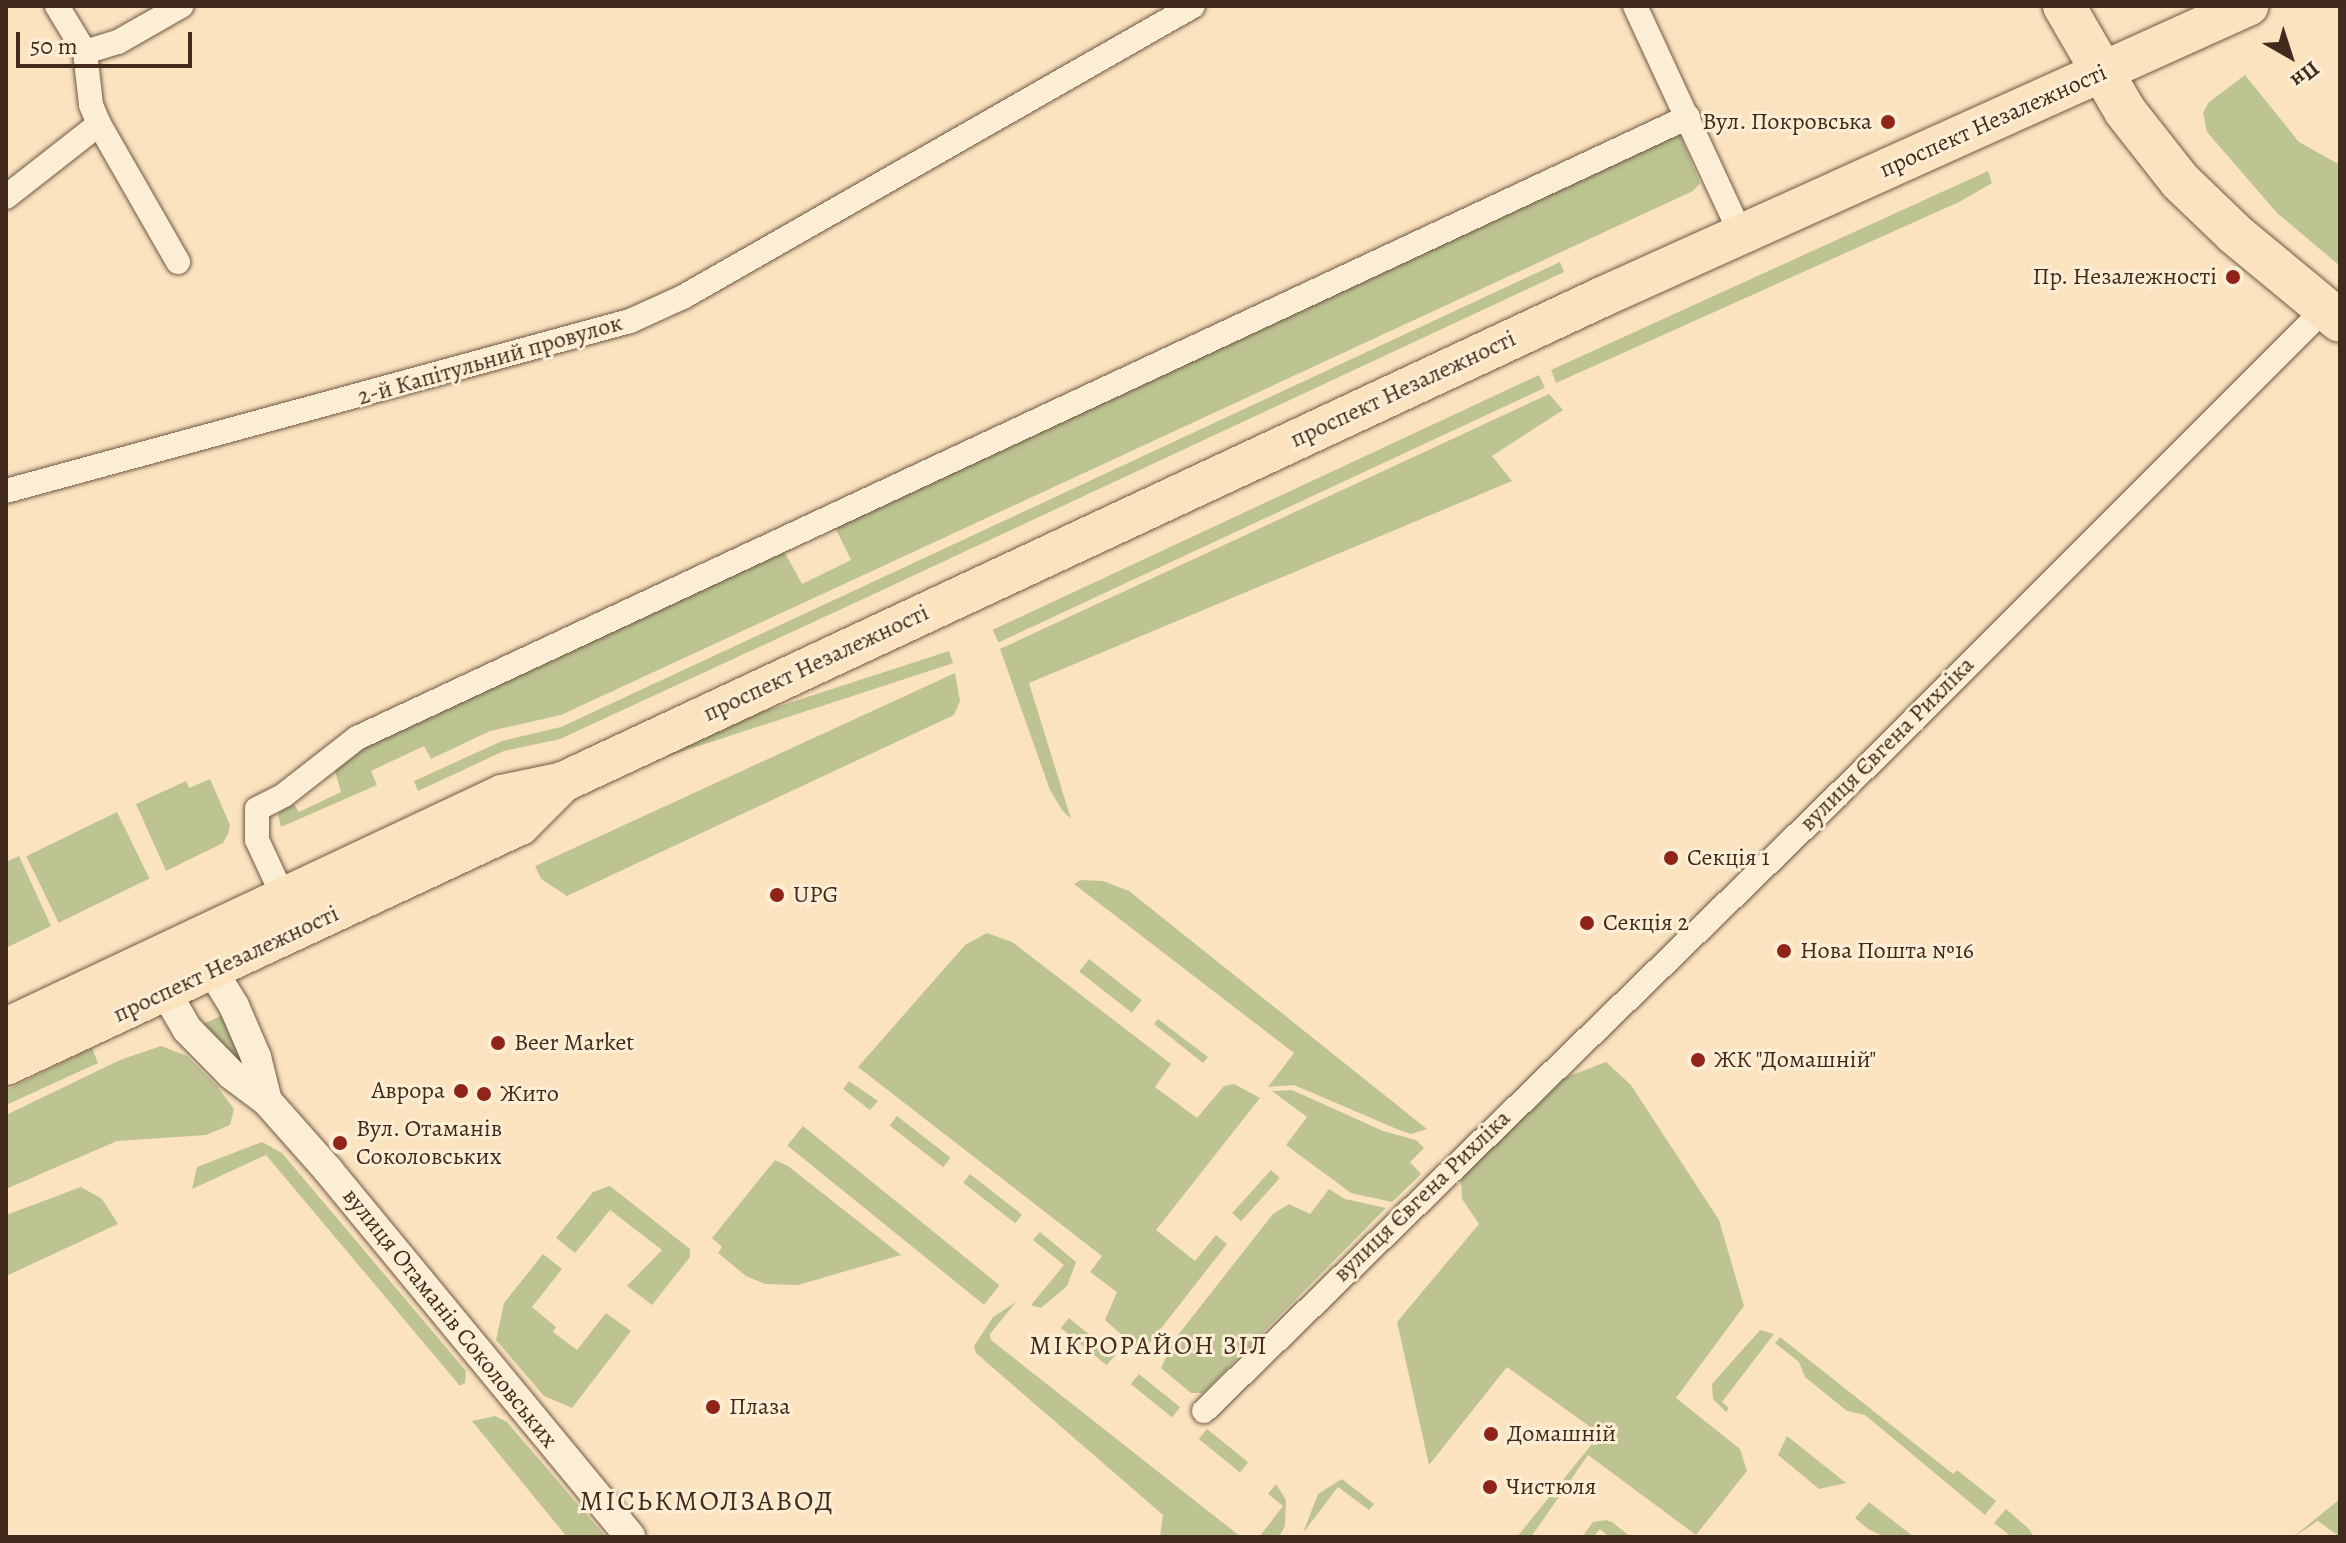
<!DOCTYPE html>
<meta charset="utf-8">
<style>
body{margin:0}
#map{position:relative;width:2346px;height:1543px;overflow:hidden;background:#fbe3bf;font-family:Alegreya,serif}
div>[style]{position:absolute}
.green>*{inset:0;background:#bdc492;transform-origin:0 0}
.roads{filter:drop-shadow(0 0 2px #705845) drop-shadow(0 0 2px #705845)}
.minor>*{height:24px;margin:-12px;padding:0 12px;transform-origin:12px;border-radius:12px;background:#fcedd5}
.tertiary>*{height:30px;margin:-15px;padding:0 15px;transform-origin:15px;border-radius:15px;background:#fcedd5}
.primary>*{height:40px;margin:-20px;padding:0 20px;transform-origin:20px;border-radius:20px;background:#fbe3bf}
.trunk>*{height:42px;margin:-21px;padding:0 21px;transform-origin:21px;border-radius:21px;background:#fbe3bf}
.dots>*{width:22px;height:22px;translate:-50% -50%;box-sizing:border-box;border:4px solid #fcedd5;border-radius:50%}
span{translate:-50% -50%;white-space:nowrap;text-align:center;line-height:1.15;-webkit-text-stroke:6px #fcedd5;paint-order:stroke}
.street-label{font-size:24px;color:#422a1c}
.poi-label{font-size:24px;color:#422a1c}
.right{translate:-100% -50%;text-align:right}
.left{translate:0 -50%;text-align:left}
.neighbourhood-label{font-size:26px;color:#422a1c;letter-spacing:2px}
.quarter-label{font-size:28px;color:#422a1c;letter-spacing:2px}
.frame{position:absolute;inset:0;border:8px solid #422a1c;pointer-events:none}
.north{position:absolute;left:2250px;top:16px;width:80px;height:80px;-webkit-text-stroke:6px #fcedd5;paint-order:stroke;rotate:141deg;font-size:22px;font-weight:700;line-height:32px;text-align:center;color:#422a1c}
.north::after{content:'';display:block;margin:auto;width:28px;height:36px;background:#422a1c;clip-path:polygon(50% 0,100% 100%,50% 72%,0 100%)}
.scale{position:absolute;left:16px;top:32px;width:176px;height:36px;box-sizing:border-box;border:4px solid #422a1c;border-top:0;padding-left:10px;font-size:24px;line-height:28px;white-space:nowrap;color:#422a1c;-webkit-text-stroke:6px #fcedd5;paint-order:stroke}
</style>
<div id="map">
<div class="green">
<i style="clip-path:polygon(2245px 75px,2299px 142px,2340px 165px,2340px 266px,2277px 213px,2207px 132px,2203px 113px,2208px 103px)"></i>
<i style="clip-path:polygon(1678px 131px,1700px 183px,1693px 191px,561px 715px,490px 731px,431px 759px,424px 746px,371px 771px,377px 785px,281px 827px,278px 814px,292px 801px,299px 812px,341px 792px,333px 764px,409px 723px,784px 551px,802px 584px,851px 560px,835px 527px)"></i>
<i style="clip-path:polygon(1988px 171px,1992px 183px,1959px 202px,1556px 383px,1551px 370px)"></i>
<i style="clip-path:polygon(1560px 262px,1564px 272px,861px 600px,560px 739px,504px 751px,418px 791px,414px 781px,502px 741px,561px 727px)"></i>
<i style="left:1539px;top:375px;width:14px;height:603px;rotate:65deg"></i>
<i style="clip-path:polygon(1549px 394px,1563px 410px,1492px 456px,1512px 481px,1029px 683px,1071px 819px,1062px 810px,1050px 790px,1000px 649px)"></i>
<i style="left:949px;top:651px;width:13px;height:466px;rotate:72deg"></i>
<i style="clip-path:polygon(955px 673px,960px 701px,954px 715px,567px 896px,541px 879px,535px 866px)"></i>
<i style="clip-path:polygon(210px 779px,230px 825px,228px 834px,223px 843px,166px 871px,136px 804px,186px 781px,189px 788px)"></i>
<i style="left:117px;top:812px;width:74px;height:101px;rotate:64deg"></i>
<i style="clip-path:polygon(19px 856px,51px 926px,6px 948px,6px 862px)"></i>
<i style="clip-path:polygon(1081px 880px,1103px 881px,1129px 891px,1427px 1129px,1411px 1134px,1399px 1130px,1294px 1085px,1268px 1087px,1294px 1053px,1074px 884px)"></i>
<i style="clip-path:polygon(987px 933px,1012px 942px,1171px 1064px,1155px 1087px,1197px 1118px,1224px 1086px,1234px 1084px,1260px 1098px,1156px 1230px,1195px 1261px,1216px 1235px,1227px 1244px,1148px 1345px,1134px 1346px,1105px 1320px,1117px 1292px,1090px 1272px,1102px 1256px,858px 1067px,965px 945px)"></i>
<i style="left:1089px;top:959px;width:67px;height:16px;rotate:38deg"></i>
<i style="clip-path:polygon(223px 1015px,250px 1076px,201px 1025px)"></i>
<i style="clip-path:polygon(1158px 1019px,1208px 1057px,1203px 1063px,1154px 1024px)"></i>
<i style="clip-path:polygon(161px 1046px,187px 1056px,216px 1085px,234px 1109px,230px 1125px,206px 1135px,117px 1141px,6px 1189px,6px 1115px,120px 1060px)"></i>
<i style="clip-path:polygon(92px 1048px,98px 1063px,6px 1105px,6px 1090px)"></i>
<i style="clip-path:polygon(1606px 1062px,1631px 1085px,1719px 1220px,1744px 1306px,1676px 1398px,1740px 1449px,1747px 1471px,1696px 1535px,1588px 1455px,1531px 1537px,1517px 1537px,1600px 1434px,1507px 1367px,1429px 1465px,1397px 1322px,1479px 1224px,1462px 1199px,1461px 1181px,1476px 1158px,1556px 1081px)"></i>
<i style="clip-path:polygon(849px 1081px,878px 1101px,870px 1110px,843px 1089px)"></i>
<i style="clip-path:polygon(1292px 1090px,1383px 1131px,1416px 1140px,1424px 1148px,1410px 1162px,1421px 1174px,1392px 1202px,1351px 1193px,1286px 1145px,1307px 1117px,1272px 1091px)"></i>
<i style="left:897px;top:1116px;width:68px;height:12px;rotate:38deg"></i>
<i style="left:803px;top:1126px;width:253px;height:25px;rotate:39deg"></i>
<i style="clip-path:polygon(262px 1142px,282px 1153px,466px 1371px,465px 1383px,460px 1386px,266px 1155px,192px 1189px,197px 1167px)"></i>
<i style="clip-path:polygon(775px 1160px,788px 1166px,901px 1255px,798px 1285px,765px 1284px,746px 1276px,718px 1253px,722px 1247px,712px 1238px)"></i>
<i style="left:1271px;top:1170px;width:12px;height:58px;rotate:42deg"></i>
<i style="left:970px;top:1174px;width:66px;height:11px;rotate:38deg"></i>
<i style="clip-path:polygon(610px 1186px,690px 1249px,690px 1257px,652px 1305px,627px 1286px,662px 1250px,610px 1210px,575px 1253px,556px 1238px,593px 1192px)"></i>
<i style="clip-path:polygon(81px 1187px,102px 1199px,118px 1224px,6px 1276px,6px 1215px)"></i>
<i style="clip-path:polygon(1329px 1189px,1345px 1199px,1386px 1208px,1203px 1393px,1191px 1393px,1161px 1368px,1174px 1340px,1273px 1214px,1289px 1204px,1310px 1214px)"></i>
<i style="clip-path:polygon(1040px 1232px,1076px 1262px,1067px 1286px,1041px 1308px,1031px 1305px,1064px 1265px,1033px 1240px)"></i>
<i style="clip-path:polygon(543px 1254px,562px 1269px,532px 1307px,556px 1327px,553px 1332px,577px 1350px,606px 1313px,631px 1331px,572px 1408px,544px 1396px,496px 1340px,504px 1303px)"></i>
<i style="clip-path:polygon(1016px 1302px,990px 1334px,991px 1340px,1241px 1537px,1160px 1537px,1163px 1515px,976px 1353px,974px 1346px,993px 1317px)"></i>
<i style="left:1069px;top:1318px;width:59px;height:13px;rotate:39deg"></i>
<i style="clip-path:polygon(1760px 1330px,1774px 1334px,1722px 1402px,1729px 1408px,1726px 1412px,1713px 1399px,1712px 1384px)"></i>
<i style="clip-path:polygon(1780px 1337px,1953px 1474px,1957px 1470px,1996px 1501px,1985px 1515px,1865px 1415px,1847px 1411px,1805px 1377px,1799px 1362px,1775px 1343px)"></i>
<i style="left:1139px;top:1374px;width:53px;height:13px;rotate:39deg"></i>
<i style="clip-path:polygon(495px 1416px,507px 1422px,606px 1537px,567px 1537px,472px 1421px)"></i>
<i style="left:1207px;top:1429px;width:53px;height:13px;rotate:39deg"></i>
<i style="clip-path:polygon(1787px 1436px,1846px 1483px,1819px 1489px,1778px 1455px)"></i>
<i style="clip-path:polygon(1342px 1479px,1374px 1504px,1369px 1510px,1338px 1487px,1303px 1533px,1318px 1494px)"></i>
<i style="clip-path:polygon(1276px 1484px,1286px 1500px,1285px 1526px,1279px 1537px,1259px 1537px,1283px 1506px,1268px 1494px)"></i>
<i style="clip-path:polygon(2340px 1499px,2340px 1537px,2318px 1521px,2293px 1537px)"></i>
<i style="clip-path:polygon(1869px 1502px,1914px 1537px,1885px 1537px,1868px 1529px,1855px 1518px)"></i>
<i style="clip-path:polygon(2006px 1509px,2028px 1528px,2034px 1537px,2012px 1537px,1994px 1523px)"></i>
<i style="clip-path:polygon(1606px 1520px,1612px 1522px,1631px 1537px,1609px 1537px,1600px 1529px,1593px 1537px,1582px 1537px,1593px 1522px)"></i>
</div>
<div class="roads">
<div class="minor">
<i style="left:57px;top:6px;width:54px;rotate:58.7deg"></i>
<i style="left:85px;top:52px;width:53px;rotate:83.5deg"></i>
<i style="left:91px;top:105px;width:21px;rotate:67deg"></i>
<i style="left:99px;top:124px;width:159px;rotate:60.2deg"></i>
<i style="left:1635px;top:6px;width:251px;rotate:65.1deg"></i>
<i style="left:85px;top:52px;width:34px;rotate:-17deg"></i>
<i style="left:118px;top:42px;width:73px;rotate:-29.7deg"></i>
<i style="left:6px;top:197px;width:118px;rotate:-38.1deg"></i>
<i style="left:6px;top:491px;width:647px;rotate:-15.24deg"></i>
<i style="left:630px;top:321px;width:58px;rotate:-24.4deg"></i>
<i style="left:683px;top:297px;width:587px;rotate:-29.71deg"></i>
<i style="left:283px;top:896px;width:62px;rotate:-114.9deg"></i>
<i style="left:257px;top:840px;width:31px;rotate:-90deg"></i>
<i style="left:257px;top:809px;width:30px;rotate:-27deg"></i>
<i style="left:284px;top:795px;width:93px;rotate:-38deg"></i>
<i style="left:357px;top:738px;width:1469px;rotate:-25.01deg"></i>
<i style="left:1204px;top:1411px;width:881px;rotate:-44.17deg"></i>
<i style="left:1836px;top:797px;width:691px;rotate:-44.94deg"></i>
</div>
<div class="tertiary">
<i style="left:202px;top:954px;width:61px;rotate:58.4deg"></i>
<i style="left:234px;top:1006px;width:56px;rotate:66.7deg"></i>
<i style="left:256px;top:1057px;width:45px;rotate:76deg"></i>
<i style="left:154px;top:972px;width:66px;rotate:59.9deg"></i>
<i style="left:187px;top:1029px;width:63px;rotate:45.6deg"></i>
<i style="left:231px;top:1074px;width:45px;rotate:36.9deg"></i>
<i style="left:267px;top:1101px;width:92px;rotate:48.5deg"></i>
<i style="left:328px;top:1170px;width:475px;rotate:50.5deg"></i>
</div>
<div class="primary">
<i style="left:6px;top:1028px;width:548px;rotate:-25.16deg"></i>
<i style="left:502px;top:795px;width:62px;rotate:-12deg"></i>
<i style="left:563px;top:782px;width:1147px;rotate:-25.02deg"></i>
<i style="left:1602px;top:297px;width:709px;rotate:-24.25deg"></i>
<i style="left:6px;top:1065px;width:567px;rotate:-25.03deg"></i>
<i style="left:520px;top:825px;width:61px;rotate:-45deg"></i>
</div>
<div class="trunk">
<i style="left:2064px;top:6px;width:121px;rotate:59.8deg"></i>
<i style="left:2125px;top:111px;width:89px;rotate:51.8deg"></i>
<i style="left:2180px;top:181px;width:76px;rotate:43.9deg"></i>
<i style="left:2235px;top:234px;width:136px;rotate:39.6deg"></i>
</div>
</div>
<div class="dots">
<i style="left:1888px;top:122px;background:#8f2418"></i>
<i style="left:2233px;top:277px;background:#8f2418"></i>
<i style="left:1671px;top:858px;background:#8f2418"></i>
<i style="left:777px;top:895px;background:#8f2418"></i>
<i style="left:1587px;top:923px;background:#8f2418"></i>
<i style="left:1784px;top:951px;background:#8f2418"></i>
<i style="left:498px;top:1043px;background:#8f2418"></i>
<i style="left:1698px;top:1060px;background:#8f2418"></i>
<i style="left:461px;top:1091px;background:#8f2418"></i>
<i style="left:484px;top:1094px;background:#8f2418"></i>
<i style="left:340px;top:1143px;background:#8f2418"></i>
<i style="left:713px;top:1407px;background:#8f2418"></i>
<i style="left:1491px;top:1434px;background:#8f2418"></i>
<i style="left:1490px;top:1487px;background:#8f2418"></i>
</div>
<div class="street-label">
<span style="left:1993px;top:121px;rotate:-24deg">проспект Незалежності</span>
<span style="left:490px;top:360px;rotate:-16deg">2-й Капітульний провулок</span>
<span style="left:1403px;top:389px;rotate:-25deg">проспект Незалежності</span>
<span style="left:816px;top:663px;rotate:-25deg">проспект Незалежності</span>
<span style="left:1887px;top:744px;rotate:-45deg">вулиця Євгена Рихліка</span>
<span style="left:226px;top:964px;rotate:-25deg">проспект Незалежності</span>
<span style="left:1422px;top:1196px;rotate:-44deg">вулиця Євгена Рихліка</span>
<span style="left:450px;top:1318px;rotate:51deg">вулиця Отаманів Соколовських</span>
</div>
<div class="poi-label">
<span class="right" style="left:1872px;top:122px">Вул. Покровська</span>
<span class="right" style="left:2217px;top:277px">Пр. Незалежності</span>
<span class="left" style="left:1687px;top:858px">Секція 1</span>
<span class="left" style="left:793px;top:895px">UPG</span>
<span class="left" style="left:1603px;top:923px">Секція 2</span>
<span class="left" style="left:1800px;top:951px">Нова Пошта №16</span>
<span class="left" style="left:514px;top:1043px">Beer Market</span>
<span class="left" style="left:1714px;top:1060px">ЖК "Домашній"</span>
<span class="right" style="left:445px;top:1091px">Аврора</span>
<span class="left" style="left:500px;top:1094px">Жито</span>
<span class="left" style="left:356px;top:1143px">Вул. Отаманів<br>Соколовських</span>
<span class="left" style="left:729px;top:1407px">Плаза</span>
<span class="left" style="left:1507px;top:1434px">Домашній</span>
<span class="left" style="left:1506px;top:1487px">Чистюля</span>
</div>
<div class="neighbourhood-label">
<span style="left:1149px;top:1346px">МІКРОРАЙОН ЗІЛ</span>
</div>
<div class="quarter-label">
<span style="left:707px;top:1501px">МІСЬКМОЛЗАВОД</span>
</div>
<div class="frame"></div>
<div class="north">Пн</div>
<div class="scale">50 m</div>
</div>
